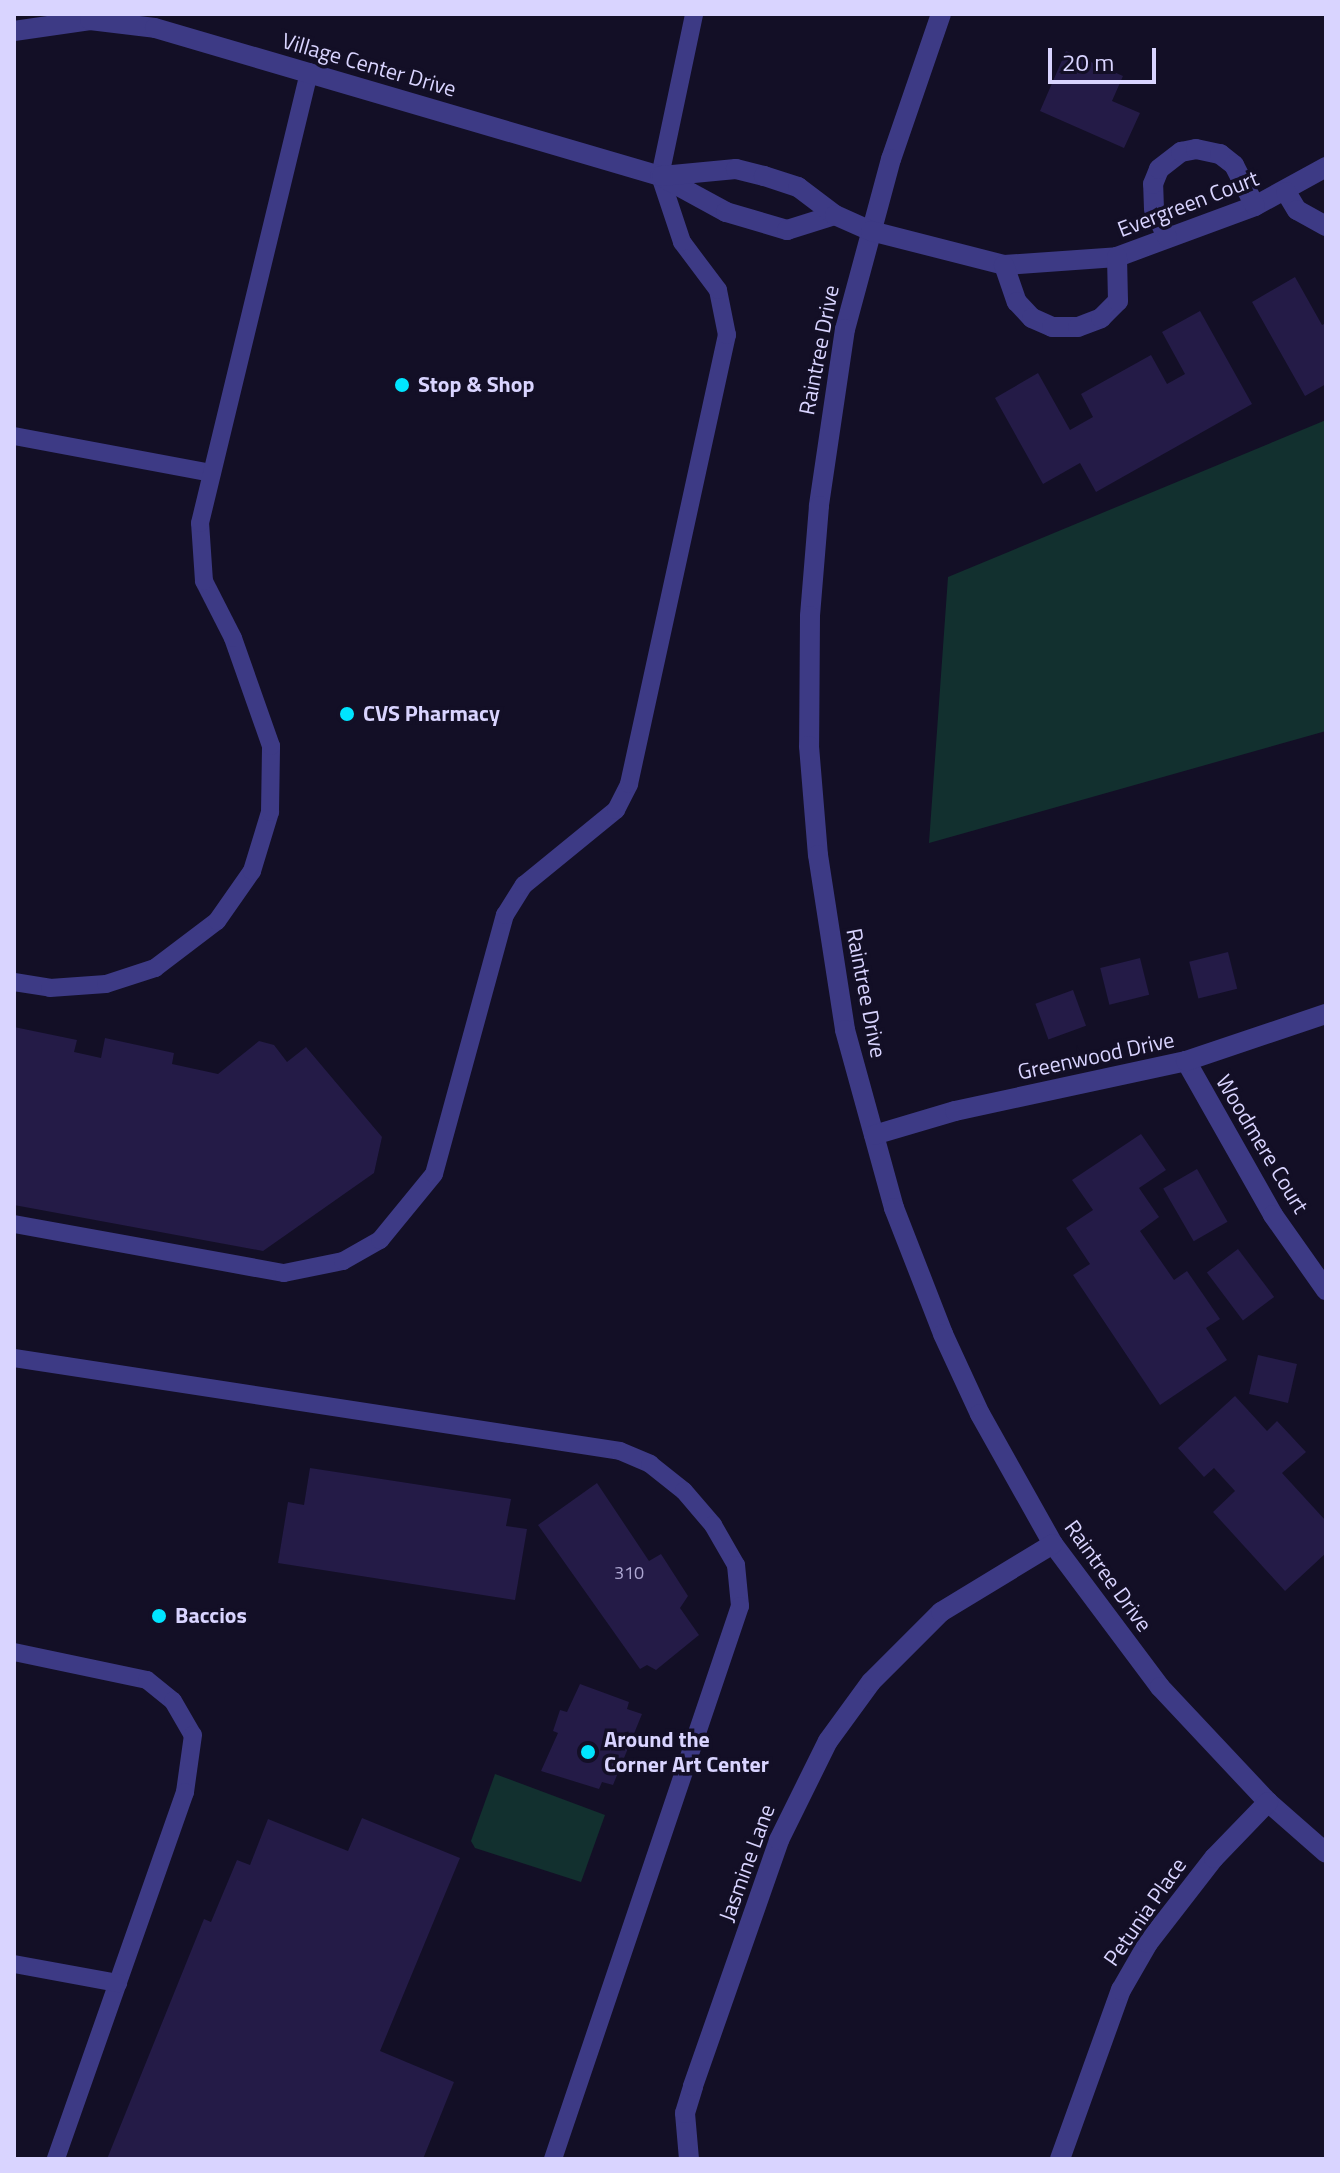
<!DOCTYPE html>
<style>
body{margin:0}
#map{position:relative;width:1340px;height:2173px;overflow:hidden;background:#130f26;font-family:"Titillium Web",sans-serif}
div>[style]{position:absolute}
.green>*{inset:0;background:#12302f}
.building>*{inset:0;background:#241b47;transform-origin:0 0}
.lane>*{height:18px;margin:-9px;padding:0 9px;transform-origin:9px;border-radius:9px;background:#3d3a85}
.street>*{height:20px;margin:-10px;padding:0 10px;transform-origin:10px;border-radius:10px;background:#3d3a85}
.dots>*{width:22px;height:22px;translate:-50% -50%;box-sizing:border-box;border:4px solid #130f26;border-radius:50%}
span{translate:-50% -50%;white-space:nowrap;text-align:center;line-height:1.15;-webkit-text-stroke:7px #130f26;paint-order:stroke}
.number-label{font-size:18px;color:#aca6d1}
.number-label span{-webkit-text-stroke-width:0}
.street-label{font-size:22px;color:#d9d4ff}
.poi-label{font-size:22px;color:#d9d4ff;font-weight:700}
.left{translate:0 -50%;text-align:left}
.frame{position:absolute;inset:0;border:16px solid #d9d4ff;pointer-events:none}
.scale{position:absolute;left:1048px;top:48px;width:108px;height:36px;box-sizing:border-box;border:4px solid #d9d4ff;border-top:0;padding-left:10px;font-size:24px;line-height:28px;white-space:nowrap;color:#d9d4ff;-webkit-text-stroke:6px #130f26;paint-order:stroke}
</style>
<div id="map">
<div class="green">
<i style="clip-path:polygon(1326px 420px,1326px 731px,929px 843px,948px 577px)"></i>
<i style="clip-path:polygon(495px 1774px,605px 1815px,581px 1882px,475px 1848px,471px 1841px)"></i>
</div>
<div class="building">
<i style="clip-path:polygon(1066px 51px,1123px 76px,1112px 101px,1140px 113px,1124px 148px,1040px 111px)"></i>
<i style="clip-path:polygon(1295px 277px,1322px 325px,1326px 323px,1326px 384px,1305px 396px,1252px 302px)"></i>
<i style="clip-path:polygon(1200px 311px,1252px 404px,1096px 492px,1080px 463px,1043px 484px,995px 398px,1038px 373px,1070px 430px,1093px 417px,1081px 394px,1151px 355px,1167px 384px,1185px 374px,1162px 332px)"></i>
<i style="left:1228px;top:952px;width:38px;height:40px;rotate:76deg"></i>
<i style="left:1140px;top:958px;width:38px;height:41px;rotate:76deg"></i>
<i style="left:1073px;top:990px;width:38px;height:40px;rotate:70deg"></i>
<i style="clip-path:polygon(14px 1027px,77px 1040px,74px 1052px,101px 1058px,105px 1038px,174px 1053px,172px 1064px,218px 1074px,259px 1041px,274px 1045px,287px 1062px,306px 1047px,382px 1137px,374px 1173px,263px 1251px,14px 1205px)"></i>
<i style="clip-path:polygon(1141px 1134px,1166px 1170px,1139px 1188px,1159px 1217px,1140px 1231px,1174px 1280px,1187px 1271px,1220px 1319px,1206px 1328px,1227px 1360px,1160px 1405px,1073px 1275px,1090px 1264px,1066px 1228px,1093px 1210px,1072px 1180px)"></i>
<i style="left:1197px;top:1169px;width:61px;height:39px;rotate:60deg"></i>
<i style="left:1238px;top:1249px;width:60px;height:39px;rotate:53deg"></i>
<i style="left:1258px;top:1355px;width:40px;height:40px;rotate:13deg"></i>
<i style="clip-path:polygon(1235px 1396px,1267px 1431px,1277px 1421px,1306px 1452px,1282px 1473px,1326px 1521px,1326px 1553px,1285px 1591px,1213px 1512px,1235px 1491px,1214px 1468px,1204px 1477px,1178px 1448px)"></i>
<i style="clip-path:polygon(310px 1468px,511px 1499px,506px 1526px,527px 1529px,515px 1600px,278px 1563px,288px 1502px,304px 1505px)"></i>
<i style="clip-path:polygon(597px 1483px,649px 1561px,661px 1554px,688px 1596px,680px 1608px,699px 1635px,656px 1670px,647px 1665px,640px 1669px,538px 1525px)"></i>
<i style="clip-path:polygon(580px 1684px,629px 1702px,627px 1709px,642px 1714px,613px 1785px,602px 1782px,599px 1789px,541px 1771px,558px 1733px,553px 1731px,560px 1710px,567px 1712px)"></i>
<i style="clip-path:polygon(362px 1818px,460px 1858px,380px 2051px,454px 2082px,423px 2159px,107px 2159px,204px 1919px,211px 1922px,237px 1860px,250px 1865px,268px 1819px,348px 1851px)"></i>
</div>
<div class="lane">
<i style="left:14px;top:436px;width:201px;rotate:10.6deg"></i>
<i style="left:14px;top:982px;width:36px;rotate:9deg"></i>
<i style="left:50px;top:988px;width:56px;rotate:-4.1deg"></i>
<i style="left:106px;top:984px;width:52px;rotate:-18.1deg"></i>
<i style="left:155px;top:968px;width:78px;rotate:-37.2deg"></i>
<i style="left:217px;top:921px;width:61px;rotate:-55deg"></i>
<i style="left:252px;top:871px;width:62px;rotate:-73deg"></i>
<i style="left:270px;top:812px;width:66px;rotate:-89.1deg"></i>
<i style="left:271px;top:746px;width:114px;rotate:-109.4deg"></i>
<i style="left:233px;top:638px;width:64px;rotate:-117deg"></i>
<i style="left:204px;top:581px;width:58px;rotate:-93.9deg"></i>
<i style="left:200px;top:523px;width:464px;rotate:-76.4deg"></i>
<i style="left:14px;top:1224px;width:274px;rotate:10.3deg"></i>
<i style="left:284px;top:1273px;width:60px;rotate:-11.5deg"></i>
<i style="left:343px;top:1261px;width:43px;rotate:-29.6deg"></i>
<i style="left:380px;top:1240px;width:85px;rotate:-50.7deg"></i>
<i style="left:434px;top:1174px;width:269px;rotate:-74.7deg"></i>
<i style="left:505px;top:915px;width:36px;rotate:-58deg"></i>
<i style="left:524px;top:885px;width:119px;rotate:-39.2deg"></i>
<i style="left:616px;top:810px;width:29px;rotate:-63deg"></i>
<i style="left:629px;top:784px;width:460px;rotate:-77.7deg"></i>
<i style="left:727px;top:335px;width:46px;rotate:-101.3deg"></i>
<i style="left:718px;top:290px;width:60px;rotate:-126.9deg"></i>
<i style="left:682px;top:242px;width:70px;rotate:-108.4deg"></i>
<i style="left:660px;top:176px;width:166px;rotate:-78.1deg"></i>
<i style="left:14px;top:1358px;width:613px;rotate:8.72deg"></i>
<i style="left:620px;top:1451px;width:33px;rotate:23deg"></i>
<i style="left:650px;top:1464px;width:43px;rotate:38.5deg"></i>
<i style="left:684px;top:1491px;width:45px;rotate:49.5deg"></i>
<i style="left:713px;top:1525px;width:46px;rotate:60.1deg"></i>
<i style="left:736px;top:1565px;width:41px;rotate:84.4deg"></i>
<i style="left:740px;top:1606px;width:584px;rotate:108.68deg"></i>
<i style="left:14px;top:1652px;width:136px;rotate:11.9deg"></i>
<i style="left:147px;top:1680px;width:33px;rotate:39deg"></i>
<i style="left:173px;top:1701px;width:39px;rotate:60deg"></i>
<i style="left:193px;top:1735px;width:58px;rotate:98deg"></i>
<i style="left:185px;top:1792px;width:389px;rotate:109.4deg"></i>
<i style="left:14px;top:1964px;width:106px;rotate:10.4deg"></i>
</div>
<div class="street">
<i style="left:941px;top:14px;width:153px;rotate:109deg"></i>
<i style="left:891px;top:159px;width:176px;rotate:105.1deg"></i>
<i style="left:845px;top:329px;width:179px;rotate:98.4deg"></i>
<i style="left:819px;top:506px;width:110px;rotate:94.7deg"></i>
<i style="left:810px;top:616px;width:130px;rotate:90.4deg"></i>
<i style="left:809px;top:746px;width:109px;rotate:85.3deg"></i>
<i style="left:818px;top:855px;width:177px;rotate:81.2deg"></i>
<i style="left:845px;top:1030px;width:185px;rotate:74.6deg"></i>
<i style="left:894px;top:1208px;width:135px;rotate:68.7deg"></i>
<i style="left:943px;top:1334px;width:88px;rotate:65.2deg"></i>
<i style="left:980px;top:1414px;width:149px;rotate:60.7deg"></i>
<i style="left:1053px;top:1544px;width:179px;rotate:53.2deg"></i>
<i style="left:1160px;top:1687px;width:158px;rotate:46.8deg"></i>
<i style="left:1268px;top:1802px;width:77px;rotate:41.3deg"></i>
<i style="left:14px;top:31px;width:77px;rotate:-8.2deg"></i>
<i style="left:90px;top:20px;width:65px;rotate:7deg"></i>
<i style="left:155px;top:28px;width:526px;rotate:16.33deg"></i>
<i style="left:660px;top:176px;width:75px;rotate:28.6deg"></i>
<i style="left:726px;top:212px;width:64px;rotate:16.4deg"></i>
<i style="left:787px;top:230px;width:50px;rotate:-17.4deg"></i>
<i style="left:662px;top:176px;width:74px;rotate:-5.4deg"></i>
<i style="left:736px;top:169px;width:29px;rotate:14deg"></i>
<i style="left:764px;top:176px;width:36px;rotate:18deg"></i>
<i style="left:798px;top:187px;width:46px;rotate:37.1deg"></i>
<i style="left:835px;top:215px;width:39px;rotate:24deg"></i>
<i style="left:871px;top:231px;width:137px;rotate:14.3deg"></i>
<i style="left:1004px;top:265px;width:113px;rotate:-4deg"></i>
<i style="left:1117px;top:257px;width:147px;rotate:-20.3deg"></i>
<i style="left:1255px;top:206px;width:81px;rotate:-28.8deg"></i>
<i style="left:1286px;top:192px;width:21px;rotate:59deg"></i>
<i style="left:1297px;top:210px;width:33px;rotate:29deg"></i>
<i style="left:1167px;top:237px;width:31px;rotate:-115deg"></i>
<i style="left:1154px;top:209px;width:25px;rotate:-92deg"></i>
<i style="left:1153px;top:184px;width:16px;rotate:-68deg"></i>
<i style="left:1159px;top:169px;width:28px;rotate:-38deg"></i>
<i style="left:1181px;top:152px;width:15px;rotate:-11deg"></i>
<i style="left:1196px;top:149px;width:25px;rotate:12deg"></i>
<i style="left:1220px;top:154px;width:18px;rotate:38deg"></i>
<i style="left:1234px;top:165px;width:46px;rotate:62.9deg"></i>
<i style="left:1004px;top:265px;width:39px;rotate:71deg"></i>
<i style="left:1017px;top:302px;width:22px;rotate:47deg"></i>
<i style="left:1032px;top:318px;width:22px;rotate:24deg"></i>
<i style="left:1052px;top:327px;width:26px"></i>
<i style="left:1078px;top:327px;width:25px;rotate:-21deg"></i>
<i style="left:1101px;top:318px;width:24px;rotate:-45deg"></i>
<i style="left:1118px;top:301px;width:44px;rotate:-91.3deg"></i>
<i style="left:1186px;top:1061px;width:177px;rotate:60.5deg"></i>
<i style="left:1273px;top:1215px;width:92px;rotate:54.8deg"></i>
<i style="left:874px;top:1135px;width:84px;rotate:-16.5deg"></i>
<i style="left:955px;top:1111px;width:236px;rotate:-12.2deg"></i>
<i style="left:1186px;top:1061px;width:148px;rotate:-18.6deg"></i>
<i style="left:689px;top:2159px;width:46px;rotate:-95deg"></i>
<i style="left:685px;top:2113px;width:28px;rotate:-73deg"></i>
<i style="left:693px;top:2086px;width:261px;rotate:-70.7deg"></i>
<i style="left:779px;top:1840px;width:110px;rotate:-63.7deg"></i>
<i style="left:828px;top:1741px;width:73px;rotate:-53.9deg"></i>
<i style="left:871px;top:1682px;width:99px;rotate:-45deg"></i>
<i style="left:941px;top:1612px;width:131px;rotate:-31.3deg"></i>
<i style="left:1060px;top:2159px;width:180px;rotate:-70.2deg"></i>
<i style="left:1121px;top:1990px;width:54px;rotate:-60.1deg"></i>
<i style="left:1148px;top:1943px;width:108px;rotate:-52.2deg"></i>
<i style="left:1214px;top:1858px;width:78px;rotate:-46deg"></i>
</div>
<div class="dots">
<i style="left:402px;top:385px;background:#00e5ff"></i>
<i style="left:347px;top:714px;background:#00e5ff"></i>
<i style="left:159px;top:1616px;background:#00e5ff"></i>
<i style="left:588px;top:1752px;background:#00e5ff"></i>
</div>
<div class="number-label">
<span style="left:629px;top:1573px">310</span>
</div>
<div class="street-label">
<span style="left:369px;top:65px;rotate:16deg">Village Center Drive</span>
<span style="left:1188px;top:204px;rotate:-21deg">Evergreen Court</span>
<span style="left:819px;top:350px;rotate:-79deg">Raintree Drive</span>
<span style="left:866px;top:993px;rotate:79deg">Raintree Drive</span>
<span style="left:1096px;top:1056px;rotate:-12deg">Greenwood Drive</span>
<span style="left:1262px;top:1144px;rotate:59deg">Woodmere Court</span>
<span style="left:1108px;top:1576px;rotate:54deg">Raintree Drive</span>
<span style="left:747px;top:1863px;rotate:-70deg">Jasmine Lane</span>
<span style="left:1145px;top:1912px;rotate:-55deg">Petunia Place</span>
</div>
<div class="poi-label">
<span class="left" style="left:418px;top:385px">Stop &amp; Shop</span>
<span class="left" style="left:363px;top:714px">CVS Pharmacy</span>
<span class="left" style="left:175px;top:1616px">Baccios</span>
<span class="left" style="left:604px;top:1752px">Around the<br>Corner Art Center</span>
</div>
<div class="frame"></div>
<div class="scale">20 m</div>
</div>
